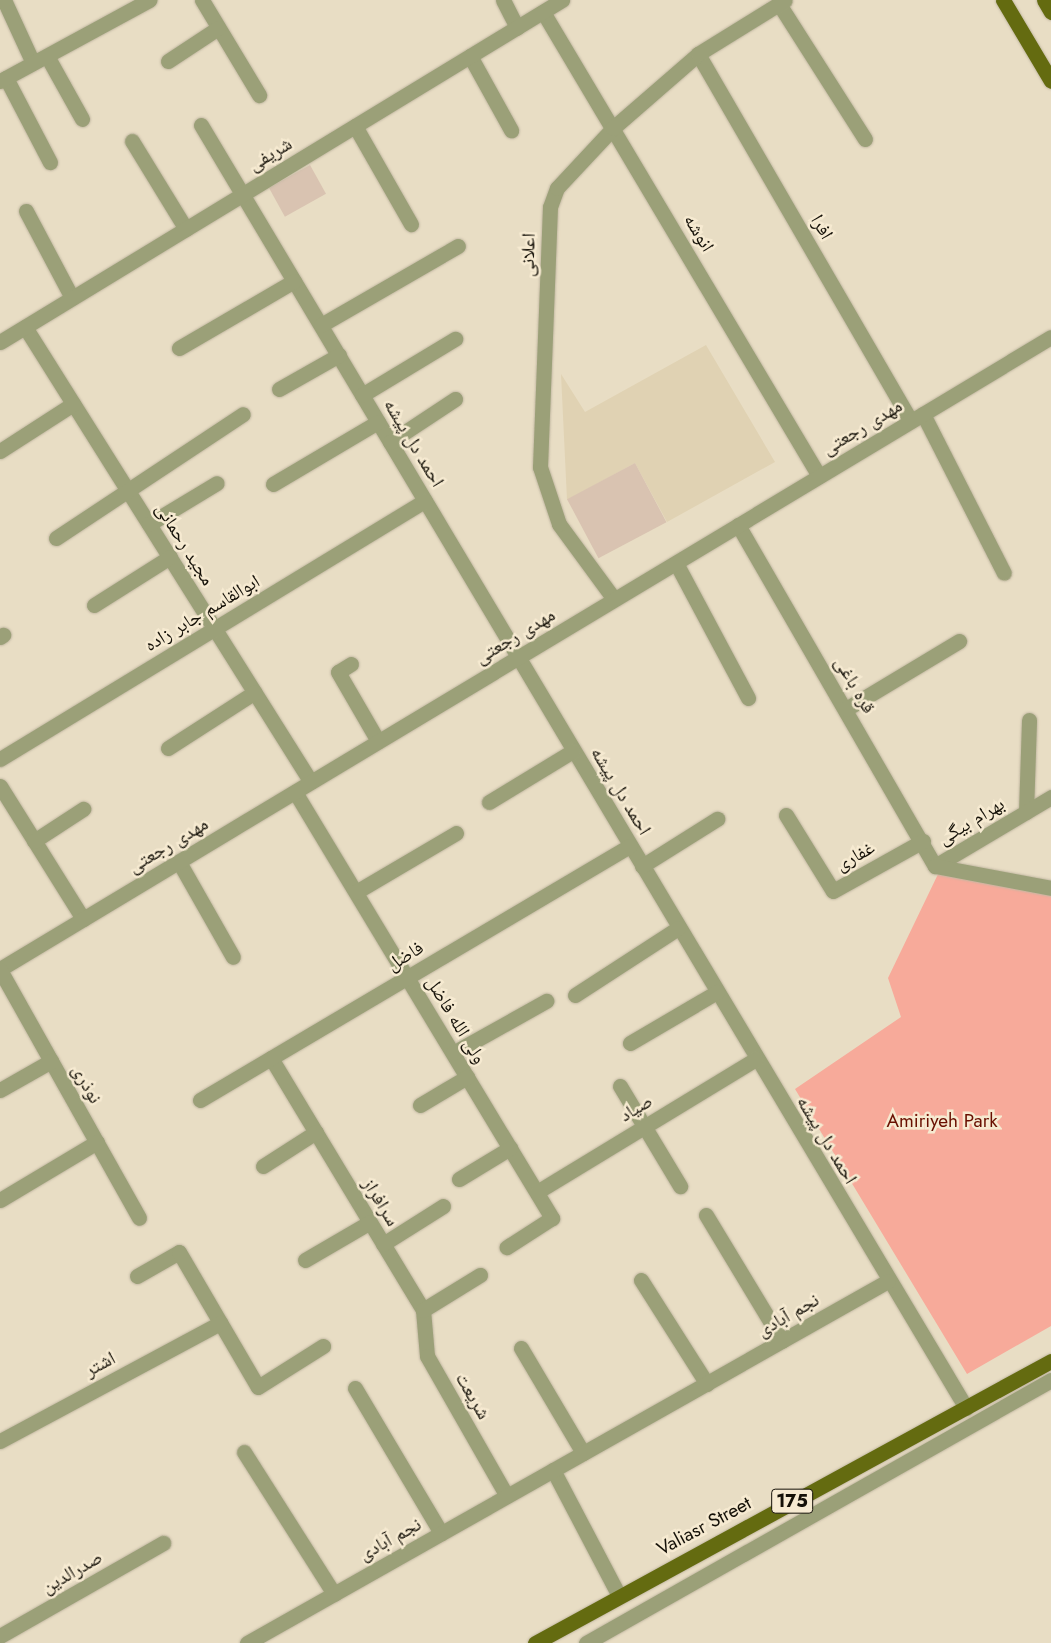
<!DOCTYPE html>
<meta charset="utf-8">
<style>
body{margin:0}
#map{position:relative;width:1051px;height:1643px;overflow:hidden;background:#e8ddc4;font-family:Jost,"Noto Naskh Arabic",sans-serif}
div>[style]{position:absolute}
.built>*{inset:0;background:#e0d2b3}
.green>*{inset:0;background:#f7aa9a}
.building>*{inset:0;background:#d9c3b1;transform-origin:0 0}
.roads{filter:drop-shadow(0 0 1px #c2b8a2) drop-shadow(0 0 1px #c2b8a2)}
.minor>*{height:15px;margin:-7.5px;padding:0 7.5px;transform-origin:7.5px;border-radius:7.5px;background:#9ba078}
.major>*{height:15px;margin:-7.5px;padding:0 7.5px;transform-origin:7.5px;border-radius:7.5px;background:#646b10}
span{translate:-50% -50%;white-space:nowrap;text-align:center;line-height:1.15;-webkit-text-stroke:5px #f6ead1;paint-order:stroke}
.shield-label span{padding:1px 4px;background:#f6ead1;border:1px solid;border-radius:4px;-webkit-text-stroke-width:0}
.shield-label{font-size:18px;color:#151108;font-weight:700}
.street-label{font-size:19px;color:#151108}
.park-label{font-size:19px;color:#690f01}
</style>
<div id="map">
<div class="built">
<i style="clip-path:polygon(706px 345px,775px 462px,667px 522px,635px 463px,567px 500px,561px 374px,585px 412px)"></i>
</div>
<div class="green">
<i style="clip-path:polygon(940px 870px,1051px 893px,1051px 1326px,967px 1374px,795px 1089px,901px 1017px,888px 978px)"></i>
</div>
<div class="building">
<i style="left:310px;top:165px;width:33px;height:47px;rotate:61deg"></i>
<i style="left:635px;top:463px;width:67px;height:77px;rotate:62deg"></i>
</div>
<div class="roads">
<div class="minor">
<i style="left:4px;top:0;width:69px;rotate:65.3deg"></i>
<i style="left:202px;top:0;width:111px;rotate:59deg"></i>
<i style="left:503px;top:0;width:31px;rotate:63deg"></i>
<i style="left:779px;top:4px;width:160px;rotate:57.5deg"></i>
<i style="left:543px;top:12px;width:540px;rotate:59.25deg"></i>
<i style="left:698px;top:54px;width:424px;rotate:59.9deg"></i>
<i style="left:47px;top:56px;width:72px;rotate:60.9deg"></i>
<i style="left:470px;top:56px;width:85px;rotate:61deg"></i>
<i style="left:168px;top:61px;width:60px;rotate:-33.4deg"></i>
<i style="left:6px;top:78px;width:95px;rotate:62.4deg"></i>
<i style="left:0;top:81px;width:170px;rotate:-28.5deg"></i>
<i style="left:201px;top:125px;width:1494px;rotate:59.19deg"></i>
<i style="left:355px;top:126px;width:113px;rotate:60.3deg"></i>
<i style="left:132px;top:141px;width:103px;rotate:58.5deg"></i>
<i style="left:26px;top:211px;width:98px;rotate:62.1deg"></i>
<i style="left:321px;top:325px;width:158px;rotate:-30deg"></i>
<i style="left:25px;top:327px;width:537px;rotate:57.85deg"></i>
<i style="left:0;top:342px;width:658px;rotate:-31.32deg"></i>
<i style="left:179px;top:348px;width:133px;rotate:-30.2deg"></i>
<i style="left:279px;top:389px;width:69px;rotate:-29.5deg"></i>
<i style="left:362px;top:395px;width:109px;rotate:-31.1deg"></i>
<i style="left:923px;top:414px;width:178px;rotate:63deg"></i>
<i style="left:390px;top:442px;width:78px;rotate:-33.5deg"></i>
<i style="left:0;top:451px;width:87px;rotate:-32.8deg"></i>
<i style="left:273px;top:484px;width:122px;rotate:-30.6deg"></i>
<i style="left:149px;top:524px;width:79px;rotate:-31.1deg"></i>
<i style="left:738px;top:525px;width:394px;rotate:60deg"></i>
<i style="left:56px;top:538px;width:224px;rotate:-33.5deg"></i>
<i style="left:676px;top:563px;width:153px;rotate:61.9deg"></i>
<i style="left:614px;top:599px;width:93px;rotate:-126.3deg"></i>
<i style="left:559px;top:524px;width:60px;rotate:-108.4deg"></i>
<i style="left:540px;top:467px;width:260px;rotate:-87.8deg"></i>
<i style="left:550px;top:207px;width:20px;rotate:-70deg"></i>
<i style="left:557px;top:188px;width:82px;rotate:-47deg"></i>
<i style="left:613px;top:128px;width:113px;rotate:-41deg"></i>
<i style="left:698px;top:54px;width:102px;rotate:-31.8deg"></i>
<i style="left:94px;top:605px;width:90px;rotate:-32.3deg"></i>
<i style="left:0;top:637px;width:4px;rotate:-34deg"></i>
<i style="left:351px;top:664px;width:15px;rotate:148deg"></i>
<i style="left:338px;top:672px;width:80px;rotate:59.9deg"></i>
<i style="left:846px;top:709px;width:132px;rotate:-31deg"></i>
<i style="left:168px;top:748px;width:103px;rotate:-32.8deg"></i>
<i style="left:0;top:759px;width:497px;rotate:-31.3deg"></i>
<i style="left:0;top:786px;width:157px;rotate:58deg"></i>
<i style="left:295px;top:792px;width:498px;rotate:58.9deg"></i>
<i style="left:552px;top:1218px;width:54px;rotate:147.2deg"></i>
<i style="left:489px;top:802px;width:98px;rotate:-31.3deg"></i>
<i style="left:1026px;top:812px;width:92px;rotate:-88.1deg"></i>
<i style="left:786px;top:815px;width:89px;rotate:58.3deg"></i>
<i style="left:833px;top:891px;width:103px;rotate:-29.1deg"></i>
<i style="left:34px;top:841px;width:59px;rotate:-33.1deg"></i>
<i style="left:179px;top:862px;width:109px;rotate:60.4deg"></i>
<i style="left:642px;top:866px;width:89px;rotate:-32.1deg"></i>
<i style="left:935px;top:866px;width:135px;rotate:-30.7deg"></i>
<i style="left:935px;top:866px;width:118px;rotate:10.7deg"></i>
<i style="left:356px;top:892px;width:116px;rotate:-30.5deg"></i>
<i style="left:0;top:969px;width:1226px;rotate:-31.02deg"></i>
<i style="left:0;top:970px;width:284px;rotate:60.7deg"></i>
<i style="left:575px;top:995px;width:123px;rotate:-33deg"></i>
<i style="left:630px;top:1043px;width:101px;rotate:-30.4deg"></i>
<i style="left:453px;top:1053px;width:107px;rotate:-29.2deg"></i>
<i style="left:271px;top:1058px;width:294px;rotate:58.9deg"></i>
<i style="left:423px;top:1310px;width:46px;rotate:85deg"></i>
<i style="left:427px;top:1356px;width:161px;rotate:60.3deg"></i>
<i style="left:620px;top:1086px;width:117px;rotate:59deg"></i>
<i style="left:0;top:1090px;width:59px;rotate:-29.6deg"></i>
<i style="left:200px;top:1100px;width:499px;rotate:-30.6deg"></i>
<i style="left:420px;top:1105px;width:55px;rotate:-30.8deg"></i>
<i style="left:263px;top:1166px;width:63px;rotate:-32.7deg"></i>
<i style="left:459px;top:1179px;width:60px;rotate:-31.3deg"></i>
<i style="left:537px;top:1192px;width:256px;rotate:-31.3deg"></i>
<i style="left:0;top:1200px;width:113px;rotate:-30.9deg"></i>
<i style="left:706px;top:1215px;width:147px;rotate:58.9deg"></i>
<i style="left:383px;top:1244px;width:71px;rotate:-32.3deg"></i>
<i style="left:305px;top:1260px;width:75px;rotate:-30.3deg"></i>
<i style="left:137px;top:1276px;width:48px;rotate:-29.7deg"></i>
<i style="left:179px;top:1252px;width:156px;rotate:59.7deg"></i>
<i style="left:258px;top:1387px;width:77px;rotate:-32.2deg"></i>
<i style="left:641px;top:1280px;width:123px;rotate:57.6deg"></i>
<i style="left:423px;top:1310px;width:67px;rotate:-31.6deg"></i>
<i style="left:521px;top:1348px;width:122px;rotate:59.4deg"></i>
<i style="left:355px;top:1388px;width:169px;rotate:59.3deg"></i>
<i style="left:0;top:1441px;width:250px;rotate:-28.2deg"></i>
<i style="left:244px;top:1452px;width:168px;rotate:57.6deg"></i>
<i style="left:553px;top:1470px;width:140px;rotate:62.3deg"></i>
<i style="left:0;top:1636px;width:188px;rotate:-29.7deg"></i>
<i style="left:247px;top:1643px;width:736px;rotate:-29.46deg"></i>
<i style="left:586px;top:1643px;width:534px;rotate:-29.49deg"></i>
</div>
<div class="major">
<i style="left:1003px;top:0;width:94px;rotate:59.3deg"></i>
<i style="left:1044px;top:0;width:14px;rotate:60deg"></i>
<i style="left:535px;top:1643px;width:588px;rotate:-28.66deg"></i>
</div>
</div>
<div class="shield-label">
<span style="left:792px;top:1501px">175</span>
</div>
<div class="street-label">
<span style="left:270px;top:154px;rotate:-31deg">شریفی</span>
<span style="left:822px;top:227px;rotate:60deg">افرا</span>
<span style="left:699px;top:233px;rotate:59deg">انوشه</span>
<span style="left:528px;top:255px;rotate:-88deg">اعلانی</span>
<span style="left:862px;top:427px;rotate:-31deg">مهدی رجعتی</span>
<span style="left:414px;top:443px;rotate:59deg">احمد دل پیشه</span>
<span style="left:185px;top:544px;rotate:58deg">مجید رحمانی</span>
<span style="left:202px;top:613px;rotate:-31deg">ابوالقاسم جابر زاده</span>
<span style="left:515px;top:636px;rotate:-31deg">مهدی رجعتی</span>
<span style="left:855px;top:685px;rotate:60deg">قره باغی</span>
<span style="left:621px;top:791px;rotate:59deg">احمد دل پیشه</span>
<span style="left:971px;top:821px;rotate:-31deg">بهرام بیگی</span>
<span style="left:168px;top:845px;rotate:-31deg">مهدی رجعتی</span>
<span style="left:855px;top:856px;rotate:-29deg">غفاری</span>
<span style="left:405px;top:956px;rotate:-31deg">فاضل</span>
<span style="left:456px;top:1020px;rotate:59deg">ولی الله فاضل</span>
<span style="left:87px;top:1084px;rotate:61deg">نوذری</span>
<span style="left:636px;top:1108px;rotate:-31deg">صیاد</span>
<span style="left:827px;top:1140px;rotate:59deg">احمد دل پیشه</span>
<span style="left:381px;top:1202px;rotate:59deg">سرافراز</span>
<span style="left:788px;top:1315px;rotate:-30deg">نجم آبادی</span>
<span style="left:100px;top:1364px;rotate:-28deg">اشتر</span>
<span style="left:473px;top:1396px;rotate:60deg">شریعت</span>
<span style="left:704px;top:1526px;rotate:-28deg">Valiasr Street</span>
<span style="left:390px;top:1539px;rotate:-29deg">نجم آبادی</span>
<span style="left:72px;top:1572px;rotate:-30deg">صدرالدین</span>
</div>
<div class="park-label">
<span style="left:942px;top:1121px">Amiriyeh Park</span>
</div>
</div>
